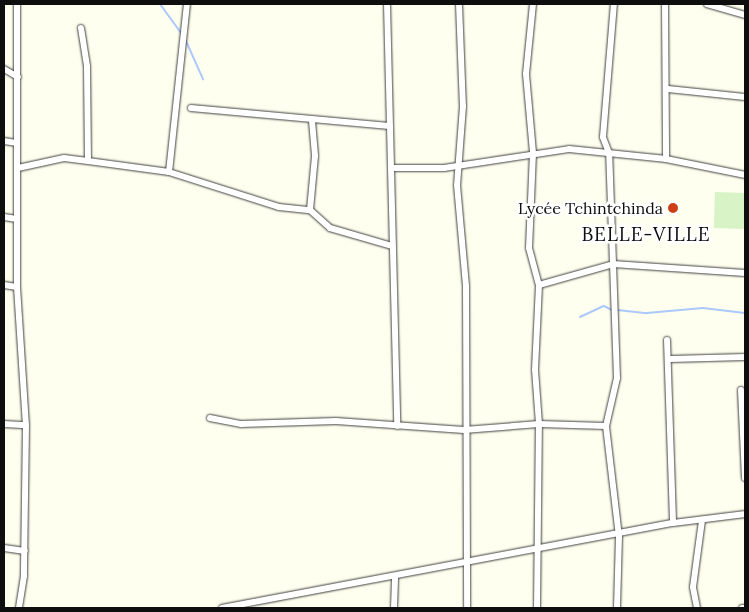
<!DOCTYPE html>
<meta charset="utf-8">
<style>
body{margin:0}
#map{position:relative;width:749px;height:612px;overflow:hidden;background:#feffee;font-family:Lora,serif}
div>[style]{position:absolute}
.pitch>*{inset:0;background:#d8f4c6;transform-origin:0 0}
.stream>*{height:2px;margin:-1px;padding:0 1px;transform-origin:1px;border-radius:1px;background:#acc9fd}
.roads{filter:drop-shadow(0 0 1px #414141) drop-shadow(0 0 1px #414141)}
.minor>*{height:6px;margin:-3px;padding:0 3px;transform-origin:3px;border-radius:3px;background:#fff}
.dots>*{width:14px;height:14px;translate:-50% -50%;box-sizing:border-box;border:2px solid #fff;border-radius:50%}
span{translate:-50% -50%;white-space:nowrap;text-align:center;line-height:1.15;-webkit-text-stroke:5px #fff;paint-order:stroke}
.poi-label{font-size:16px;color:#0e0e0e}
.right{translate:-100% -50%;text-align:right}
.quarter-label{font-size:19px;color:#0e0e0e;letter-spacing:1px}
.frame{position:absolute;inset:0;border:5px solid #0e0e0e;pointer-events:none}
</style>
<div id="map">
<div class="pitch">
<i style="left:715px;top:192px;width:30px;height:36px;rotate:2deg"></i>
</div>
<div class="stream">
<i style="left:160px;top:4px;width:36px;rotate:54deg"></i>
<i style="left:186px;top:41px;width:42px;rotate:65.9deg"></i>
<i style="left:617px;top:310px;width:30px;rotate:6deg"></i>
<i style="left:647px;top:313px;width:56px;rotate:-5.1deg"></i>
<i style="left:703px;top:308px;width:42px;rotate:6.8deg"></i>
<i style="left:580px;top:317px;width:26px;rotate:-25deg"></i>
<i style="left:604px;top:306px;width:9px;rotate:27deg"></i>
</div>
<div class="roads">
<div class="minor">
<i style="left:17px;top:4px;width:283px;rotate:90deg"></i>
<i style="left:17px;top:287px;width:138px;rotate:86.3deg"></i>
<i style="left:26px;top:425px;width:151px;rotate:90.8deg"></i>
<i style="left:24px;top:576px;width:32px;rotate:99deg"></i>
<i style="left:387px;top:4px;width:422px;rotate:88.6deg"></i>
<i style="left:459px;top:4px;width:102px;rotate:87.8deg"></i>
<i style="left:463px;top:106px;width:79px;rotate:94.3deg"></i>
<i style="left:457px;top:185px;width:101px;rotate:84.9deg"></i>
<i style="left:466px;top:286px;width:322px;rotate:89.8deg"></i>
<i style="left:533px;top:4px;width:70px;rotate:95.7deg"></i>
<i style="left:526px;top:74px;width:79px;rotate:84.9deg"></i>
<i style="left:533px;top:153px;width:95px;rotate:92.4deg"></i>
<i style="left:529px;top:248px;width:38px;rotate:75deg"></i>
<i style="left:665px;top:4px;width:155px;rotate:89.6deg"></i>
<i style="left:707px;top:4px;width:40px;rotate:16deg"></i>
<i style="left:81px;top:28px;width:39px;rotate:81deg"></i>
<i style="left:87px;top:67px;width:94px;rotate:89.4deg"></i>
<i style="left:4px;top:69px;width:16px;rotate:30deg"></i>
<i style="left:668px;top:89px;width:77px;rotate:5.9deg"></i>
<i style="left:191px;top:108px;width:199px;rotate:5.2deg"></i>
<i style="left:312px;top:121px;width:35px;rotate:85deg"></i>
<i style="left:315px;top:156px;width:54px;rotate:95.3deg"></i>
<i style="left:310px;top:210px;width:27px;rotate:42deg"></i>
<i style="left:330px;top:228px;width:65px;rotate:16.2deg"></i>
<i style="left:4px;top:141px;width:12px;rotate:9deg"></i>
<i style="left:18px;top:168px;width:47px;rotate:-12.3deg"></i>
<i style="left:64px;top:158px;width:24px;rotate:7deg"></i>
<i style="left:88px;top:161px;width:82px;rotate:7.7deg"></i>
<i style="left:169px;top:172px;width:115px;rotate:17.7deg"></i>
<i style="left:279px;top:207px;width:31px;rotate:6deg"></i>
<i style="left:392px;top:168px;width:52px"></i>
<i style="left:444px;top:168px;width:126px;rotate:-8.6deg"></i>
<i style="left:569px;top:149px;width:98px;rotate:5.9deg"></i>
<i style="left:666px;top:159px;width:81px;rotate:11.4deg"></i>
<i style="left:169px;top:172px;width:169px;rotate:-83.9deg"></i>
<i style="left:4px;top:217px;width:13px;rotate:9deg"></i>
<i style="left:4px;top:285px;width:13px;rotate:9deg"></i>
<i style="left:667px;top:340px;width:183px;rotate:88.1deg"></i>
<i style="left:671px;top:359px;width:74px;rotate:-1.5deg"></i>
<i style="left:741px;top:390px;width:88px;rotate:87.4deg"></i>
<i style="left:210px;top:418px;width:32px;rotate:11deg"></i>
<i style="left:241px;top:424px;width:95px;rotate:-1.8deg"></i>
<i style="left:336px;top:421px;width:128px;rotate:4deg"></i>
<i style="left:464px;top:430px;width:75px;rotate:-4.6deg"></i>
<i style="left:539px;top:424px;width:67px;rotate:1.7deg"></i>
<i style="left:606px;top:426px;width:111px;rotate:83.3deg"></i>
<i style="left:619px;top:536px;width:72px;rotate:91.6deg"></i>
<i style="left:4px;top:424px;width:22px;rotate:3deg"></i>
<i style="left:606px;top:426px;width:49px;rotate:-77.1deg"></i>
<i style="left:617px;top:378px;width:225px;rotate:-92deg"></i>
<i style="left:609px;top:153px;width:17px;rotate:-111deg"></i>
<i style="left:603px;top:137px;width:133px;rotate:-85.3deg"></i>
<i style="left:4px;top:548px;width:21px;rotate:8deg"></i>
<i style="left:222px;top:608px;width:459px;rotate:-10.7deg"></i>
<i style="left:673px;top:523px;width:73px;rotate:-7.1deg"></i>
<i style="left:394px;top:608px;width:32px;rotate:-88deg"></i>
<i style="left:537px;top:608px;width:184px;rotate:-89.4deg"></i>
<i style="left:539px;top:424px;width:54px;rotate:-94.2deg"></i>
<i style="left:535px;top:370px;width:85px;rotate:-87.3deg"></i>
<i style="left:539px;top:285px;width:77px;rotate:-15.8deg"></i>
<i style="left:613px;top:264px;width:132px;rotate:3.9deg"></i>
<i style="left:697px;top:608px;width:21px;rotate:-101deg"></i>
<i style="left:693px;top:587px;width:68px;rotate:-82.3deg"></i>
<i style="left:742px;top:608px;width:3px"></i>
</div>
</div>
<div class="dots">
<i style="left:673px;top:208px;background:#cd4016"></i>
</div>
<div class="poi-label">
<span class="right" style="left:663px;top:208px">Lycée Tchintchinda</span>
</div>
<div class="quarter-label">
<span style="left:646px;top:235px">BELLE-VILLE</span>
</div>
<div class="frame"></div>
</div>
